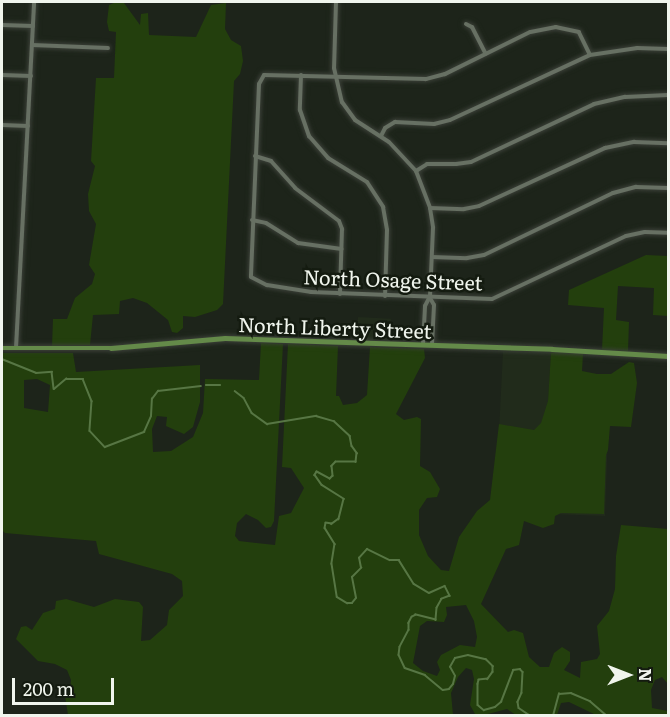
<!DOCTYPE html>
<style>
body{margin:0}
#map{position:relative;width:670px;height:717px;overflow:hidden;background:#1d241a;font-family:Literata,serif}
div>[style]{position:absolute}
.built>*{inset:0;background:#212b1b;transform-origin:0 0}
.green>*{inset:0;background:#233f0d}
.stream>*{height:1.5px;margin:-0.75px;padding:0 0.75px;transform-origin:0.75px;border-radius:0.75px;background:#577644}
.roads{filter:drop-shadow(0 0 2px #3b4038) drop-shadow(0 0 2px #3b4038)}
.minor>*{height:4px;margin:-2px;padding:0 2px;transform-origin:2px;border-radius:2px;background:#677063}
.major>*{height:4.5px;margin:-2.25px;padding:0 2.25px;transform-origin:2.25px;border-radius:2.25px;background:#648a49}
span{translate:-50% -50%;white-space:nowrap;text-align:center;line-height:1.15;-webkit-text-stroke:5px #141b10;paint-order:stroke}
.street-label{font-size:20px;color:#f0f5ed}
.frame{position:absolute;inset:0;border:3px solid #f0f5ed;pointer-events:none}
.north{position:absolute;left:598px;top:645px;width:60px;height:60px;-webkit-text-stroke:4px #141b10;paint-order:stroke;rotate:90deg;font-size:16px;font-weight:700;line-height:24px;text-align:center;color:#f0f5ed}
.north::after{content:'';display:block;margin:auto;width:21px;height:27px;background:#f0f5ed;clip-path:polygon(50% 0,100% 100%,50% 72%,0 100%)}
.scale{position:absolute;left:12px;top:678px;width:102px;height:27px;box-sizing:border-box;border:3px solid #f0f5ed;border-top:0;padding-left:8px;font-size:18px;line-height:21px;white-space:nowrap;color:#f0f5ed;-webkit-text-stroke:4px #141b10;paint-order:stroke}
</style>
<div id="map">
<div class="built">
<i style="left:358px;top:317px;width:33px;height:24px;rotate:3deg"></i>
<i style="clip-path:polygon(503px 351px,551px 352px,548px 405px,609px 406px,605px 516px,495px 512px)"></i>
</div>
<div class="green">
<i style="clip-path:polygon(116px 2px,124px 3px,140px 25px,141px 14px,148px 13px,149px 35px,196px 37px,211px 5px,226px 3px,225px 29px,231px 40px,241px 46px,243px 61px,240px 74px,234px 81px,223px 304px,217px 310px,195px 317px,183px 316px,183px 328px,177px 333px,172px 332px,168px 320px,147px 303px,133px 298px,120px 301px,119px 314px,93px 315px,90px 345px,52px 346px,53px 319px,67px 319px,75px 298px,92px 284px,95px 274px,89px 265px,96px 224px,89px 211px,88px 194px,95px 166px,91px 161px,96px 78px,114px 78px,116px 32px,109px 31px,107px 22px,109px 5px)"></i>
<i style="clip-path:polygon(646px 255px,668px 256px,668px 316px,653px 315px,654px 288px,618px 286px,616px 320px,629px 322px,628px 351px,602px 350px,604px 308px,568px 305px,569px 290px)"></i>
<i style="clip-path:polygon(evenodd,261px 343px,283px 344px,274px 521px,271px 527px,266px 528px,258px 520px,246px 514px,237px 523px,235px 536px,239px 541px,275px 545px,279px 516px,291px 513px,304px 488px,291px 468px,282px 467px,288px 344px,338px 346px,336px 396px,339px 396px,343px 405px,357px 403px,367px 395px,370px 347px,424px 349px,425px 358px,396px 414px,404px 420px,417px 417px,421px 419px,420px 466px,430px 472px,440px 489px,437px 497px,427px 498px,419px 510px,419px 535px,428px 556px,441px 570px,449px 571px,459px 537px,477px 511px,490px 500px,499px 424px,534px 430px,541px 423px,548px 401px,551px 352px,583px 354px,582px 371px,597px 374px,611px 374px,629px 362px,634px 363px,637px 383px,631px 427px,610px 426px,608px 450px,606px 455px,604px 514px,561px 513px,555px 516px,554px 524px,543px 528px,524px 521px,519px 545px,506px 549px,481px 604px,508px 632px,514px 630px,523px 633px,529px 657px,540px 667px,549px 667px,554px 653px,562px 647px,570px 652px,570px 661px,564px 670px,580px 678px,581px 662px,597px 659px,600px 654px,597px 626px,609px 611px,615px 589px,616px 556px,621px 525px,668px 529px,668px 684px,662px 677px,655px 680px,651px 690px,652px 708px,668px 711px,668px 715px,596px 715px,569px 702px,561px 703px,557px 715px,516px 715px,507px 709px,488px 714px,475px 714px,470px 705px,474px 679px,472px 670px,466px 668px,458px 677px,451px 693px,453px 715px,68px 715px,65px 696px,70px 692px,71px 680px,67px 670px,55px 664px,38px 661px,16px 639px,21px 627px,26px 626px,32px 630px,43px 613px,55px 609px,56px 601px,66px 599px,94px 607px,115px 599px,139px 602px,143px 607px,141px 641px,150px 640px,167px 625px,169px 610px,183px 596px,182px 581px,172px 574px,99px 554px,96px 541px,5px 533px,2px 530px,2px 353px,73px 353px,76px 372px,200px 365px,200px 402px,193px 427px,184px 434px,166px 426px,167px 417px,157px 416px,152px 429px,153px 452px,171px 451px,193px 437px,203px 413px,205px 379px,259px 380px,261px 343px,37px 379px,50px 385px,48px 412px,24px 408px,24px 380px,37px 379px,261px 343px,466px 605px,474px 621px,477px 637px,475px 647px,460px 645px,441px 655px,437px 662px,440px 670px,437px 676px,423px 671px,413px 663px,420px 626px,427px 621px,444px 622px,447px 615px,446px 607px,466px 605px)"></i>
</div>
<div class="stream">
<i style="left:2px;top:359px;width:37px;rotate:22deg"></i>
<i style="left:36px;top:373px;width:16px;rotate:-4deg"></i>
<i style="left:52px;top:372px;width:17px;rotate:83deg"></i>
<i style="left:54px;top:389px;width:16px;rotate:-40deg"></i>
<i style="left:66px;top:379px;width:17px"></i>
<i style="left:83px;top:379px;width:24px;rotate:68deg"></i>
<i style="left:92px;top:401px;width:30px;rotate:94deg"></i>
<i style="left:90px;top:431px;width:22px;rotate:47deg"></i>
<i style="left:105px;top:447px;width:42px;rotate:-21deg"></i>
<i style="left:144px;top:432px;width:17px;rotate:-66deg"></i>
<i style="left:151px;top:416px;width:17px;rotate:-87deg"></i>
<i style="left:152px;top:399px;width:10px;rotate:-53deg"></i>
<i style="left:158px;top:391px;width:43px;rotate:-6.6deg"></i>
<i style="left:206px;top:385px;width:14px"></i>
<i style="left:235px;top:391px;width:11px;rotate:38deg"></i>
<i style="left:244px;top:398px;width:17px;rotate:62deg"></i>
<i style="left:252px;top:413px;width:19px;rotate:36deg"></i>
<i style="left:267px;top:424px;width:50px;rotate:-9.3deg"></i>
<i style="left:316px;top:416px;width:19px;rotate:16deg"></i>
<i style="left:334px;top:421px;width:22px;rotate:43deg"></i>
<i style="left:350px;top:436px;width:10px;rotate:79deg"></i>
<i style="left:352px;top:446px;width:9px;rotate:54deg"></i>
<i style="left:357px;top:453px;width:9px;rotate:96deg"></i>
<i style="left:356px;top:462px;width:20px;rotate:180deg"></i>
<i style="left:336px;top:462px;width:6px;rotate:135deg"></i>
<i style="left:332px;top:466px;width:10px;rotate:84deg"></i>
<i style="left:333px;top:476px;width:4px;rotate:135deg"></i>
<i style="left:330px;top:479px;width:15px;rotate:-152deg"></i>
<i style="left:317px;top:472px;width:4px;rotate:124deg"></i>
<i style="left:315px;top:475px;width:12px;rotate:55deg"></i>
<i style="left:322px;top:485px;width:26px;rotate:32deg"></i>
<i style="left:344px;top:499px;width:21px;rotate:104deg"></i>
<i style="left:339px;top:519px;width:9px;rotate:144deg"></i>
<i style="left:332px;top:524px;width:6px;rotate:-171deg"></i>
<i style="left:326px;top:523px;width:5px;rotate:101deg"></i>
<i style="left:325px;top:528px;width:19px;rotate:58deg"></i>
<i style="left:335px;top:544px;width:20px;rotate:99deg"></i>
<i style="left:332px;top:564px;width:33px;rotate:81deg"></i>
<i style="left:337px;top:597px;width:12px;rotate:31deg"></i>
<i style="left:347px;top:603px;width:5px"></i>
<i style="left:352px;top:603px;width:6px;rotate:-51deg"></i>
<i style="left:356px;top:598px;width:21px;rotate:-101deg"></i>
<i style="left:352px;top:577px;width:13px;rotate:-45deg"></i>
<i style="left:361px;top:568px;width:10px;rotate:-101deg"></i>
<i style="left:359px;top:558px;width:12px;rotate:-48deg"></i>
<i style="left:367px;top:549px;width:25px;rotate:26deg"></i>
<i style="left:390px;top:560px;width:9px"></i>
<i style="left:399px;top:560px;width:28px;rotate:58deg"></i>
<i style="left:414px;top:584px;width:17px;rotate:31deg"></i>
<i style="left:429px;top:593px;width:17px;rotate:-24deg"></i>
<i style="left:445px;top:586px;width:11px;rotate:63deg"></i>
<i style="left:450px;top:596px;width:9px;rotate:159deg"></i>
<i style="left:442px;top:599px;width:10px;rotate:119deg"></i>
<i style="left:437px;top:608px;width:12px;rotate:95deg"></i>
<i style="left:436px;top:620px;width:21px;rotate:-166deg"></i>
<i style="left:416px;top:615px;width:4px;rotate:153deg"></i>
<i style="left:412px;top:617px;width:7px;rotate:117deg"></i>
<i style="left:409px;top:623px;width:7px;rotate:90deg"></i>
<i style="left:409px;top:630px;width:19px;rotate:118deg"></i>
<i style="left:400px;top:647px;width:8px;rotate:97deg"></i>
<i style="left:399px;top:655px;width:14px;rotate:65deg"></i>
<i style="left:405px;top:668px;width:21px;rotate:19deg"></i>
<i style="left:425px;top:675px;width:23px;rotate:40deg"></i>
<i style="left:443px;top:690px;width:6px;rotate:-9deg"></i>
<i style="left:449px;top:689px;width:6px;rotate:-51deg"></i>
<i style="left:453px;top:684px;width:8px;rotate:-76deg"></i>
<i style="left:455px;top:676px;width:10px;rotate:-119deg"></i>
<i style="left:450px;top:667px;width:10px;rotate:-61deg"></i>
<i style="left:455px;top:658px;width:13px;rotate:-13deg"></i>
<i style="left:468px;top:655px;width:18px;rotate:13deg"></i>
<i style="left:486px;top:659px;width:10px;rotate:45deg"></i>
<i style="left:493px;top:666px;width:6px;rotate:90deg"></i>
<i style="left:493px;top:672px;width:9px;rotate:126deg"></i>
<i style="left:488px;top:679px;width:9px;rotate:174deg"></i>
<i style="left:479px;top:680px;width:4px;rotate:104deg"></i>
<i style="left:478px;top:684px;width:21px;rotate:90deg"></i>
<i style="left:478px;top:705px;width:8px;rotate:40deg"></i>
<i style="left:484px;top:710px;width:11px;rotate:-15deg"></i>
<i style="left:495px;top:707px;width:8px;rotate:-40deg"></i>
<i style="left:501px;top:702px;width:34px;rotate:-69deg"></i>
<i style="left:513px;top:670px;width:7px;rotate:-8deg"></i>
<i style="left:520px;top:669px;width:4px;rotate:45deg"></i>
<i style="left:523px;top:672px;width:21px;rotate:93deg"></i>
<i style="left:522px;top:693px;width:10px;rotate:114deg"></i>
<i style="left:518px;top:702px;width:6px;rotate:81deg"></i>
<i style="left:519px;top:708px;width:14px;rotate:34deg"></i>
<i style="left:553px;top:716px;width:23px;rotate:-75deg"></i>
<i style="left:559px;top:694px;width:12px;rotate:-5deg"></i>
<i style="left:571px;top:693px;width:21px;rotate:23deg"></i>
<i style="left:590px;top:701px;width:23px;rotate:41deg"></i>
</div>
<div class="roads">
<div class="minor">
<i style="left:336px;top:2px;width:66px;rotate:91.7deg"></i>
<i style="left:334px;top:68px;width:35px;rotate:77deg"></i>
<i style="left:342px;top:102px;width:22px;rotate:54deg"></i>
<i style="left:355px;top:120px;width:40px;rotate:32.9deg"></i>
<i style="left:389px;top:142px;width:40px;rotate:47deg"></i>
<i style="left:416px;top:171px;width:40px;rotate:69deg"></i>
<i style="left:430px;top:208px;width:20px;rotate:81deg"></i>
<i style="left:433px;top:228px;width:70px;rotate:92.5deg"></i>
<i style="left:430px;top:298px;width:8px;rotate:60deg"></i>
<i style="left:434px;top:305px;width:40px;rotate:92.9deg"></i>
<i style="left:466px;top:24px;width:7px;rotate:27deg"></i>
<i style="left:472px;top:27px;width:30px;rotate:63deg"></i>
<i style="left:2px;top:25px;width:31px;rotate:2deg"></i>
<i style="left:32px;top:45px;width:76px;rotate:2.3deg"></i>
<i style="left:590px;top:55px;width:25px;rotate:-116deg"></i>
<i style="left:579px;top:32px;width:24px;rotate:-168deg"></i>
<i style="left:556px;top:27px;width:26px;rotate:169deg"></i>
<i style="left:530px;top:32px;width:95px;rotate:153.7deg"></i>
<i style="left:445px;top:74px;width:20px;rotate:165deg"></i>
<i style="left:426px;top:79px;width:162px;rotate:-178.6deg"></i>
<i style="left:264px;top:75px;width:10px;rotate:119deg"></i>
<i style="left:259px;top:84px;width:193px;rotate:92.4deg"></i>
<i style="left:251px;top:277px;width:18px;rotate:27deg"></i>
<i style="left:267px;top:285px;width:45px;rotate:9deg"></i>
<i style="left:311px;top:292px;width:181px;rotate:2.2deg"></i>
<i style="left:492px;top:299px;width:148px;rotate:-25.2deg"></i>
<i style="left:626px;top:236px;width:19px;rotate:-12deg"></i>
<i style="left:645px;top:232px;width:23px;rotate:2deg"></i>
<i style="left:2px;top:75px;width:29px;rotate:2deg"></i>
<i style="left:301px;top:75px;width:35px;rotate:92deg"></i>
<i style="left:300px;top:110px;width:28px;rotate:71deg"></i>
<i style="left:309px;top:136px;width:29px;rotate:49deg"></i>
<i style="left:328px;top:158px;width:46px;rotate:31.6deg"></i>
<i style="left:367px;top:182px;width:30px;rotate:57deg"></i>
<i style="left:383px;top:207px;width:23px;rotate:80deg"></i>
<i style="left:387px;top:230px;width:66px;rotate:91.7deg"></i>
<i style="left:2px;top:125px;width:26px;rotate:2deg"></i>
<i style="left:381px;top:136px;width:9px;rotate:-63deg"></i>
<i style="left:385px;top:128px;width:12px;rotate:-31deg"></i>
<i style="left:395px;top:122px;width:39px;rotate:3deg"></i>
<i style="left:434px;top:124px;width:16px;rotate:-14deg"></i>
<i style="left:450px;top:120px;width:154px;rotate:-24.9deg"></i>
<i style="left:590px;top:55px;width:48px;rotate:-8.5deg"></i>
<i style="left:637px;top:48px;width:31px;rotate:2deg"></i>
<i style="left:255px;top:156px;width:17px;rotate:17deg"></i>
<i style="left:271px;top:161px;width:36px;rotate:48deg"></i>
<i style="left:295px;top:188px;width:55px;rotate:36.9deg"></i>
<i style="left:339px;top:221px;width:9px;rotate:69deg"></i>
<i style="left:342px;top:229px;width:65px;rotate:91.8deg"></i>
<i style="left:416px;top:171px;width:13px;rotate:-32deg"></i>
<i style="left:427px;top:164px;width:29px"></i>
<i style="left:456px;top:164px;width:15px;rotate:-8deg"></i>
<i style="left:471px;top:162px;width:136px;rotate:-25.2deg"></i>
<i style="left:594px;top:104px;width:32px;rotate:-13deg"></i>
<i style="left:625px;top:97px;width:43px;rotate:-2.7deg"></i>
<i style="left:430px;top:208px;width:34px;rotate:2deg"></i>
<i style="left:464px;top:209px;width:15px;rotate:-11deg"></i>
<i style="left:479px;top:206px;width:139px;rotate:-24.7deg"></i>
<i style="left:605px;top:148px;width:30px;rotate:-12deg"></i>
<i style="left:634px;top:142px;width:34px;rotate:2deg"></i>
<i style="left:252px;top:220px;width:14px;rotate:12deg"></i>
<i style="left:266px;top:223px;width:38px;rotate:32deg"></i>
<i style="left:298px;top:243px;width:44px;rotate:7.8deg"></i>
<i style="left:432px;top:257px;width:35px;rotate:2deg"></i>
<i style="left:467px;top:258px;width:17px;rotate:-10deg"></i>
<i style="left:484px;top:255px;width:143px;rotate:-25.7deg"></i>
<i style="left:613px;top:193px;width:24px;rotate:-15deg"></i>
<i style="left:636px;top:187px;width:32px;rotate:2deg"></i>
<i style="left:423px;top:345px;width:39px;rotate:-87deg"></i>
<i style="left:425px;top:306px;width:9px;rotate:-63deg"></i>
<i style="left:16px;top:348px;width:346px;rotate:-87deg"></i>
</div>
<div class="major">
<i style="left:2px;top:348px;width:109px"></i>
<i style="left:111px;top:348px;width:114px;rotate:-5deg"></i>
<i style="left:225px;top:338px;width:327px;rotate:1.9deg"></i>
<i style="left:552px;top:349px;width:116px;rotate:3.5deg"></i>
</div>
</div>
<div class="street-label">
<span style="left:393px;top:279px;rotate:2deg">North Osage Street</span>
<span style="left:335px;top:327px;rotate:2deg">North Liberty Street</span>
</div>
<div class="frame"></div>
<div class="north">N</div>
<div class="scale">200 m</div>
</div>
